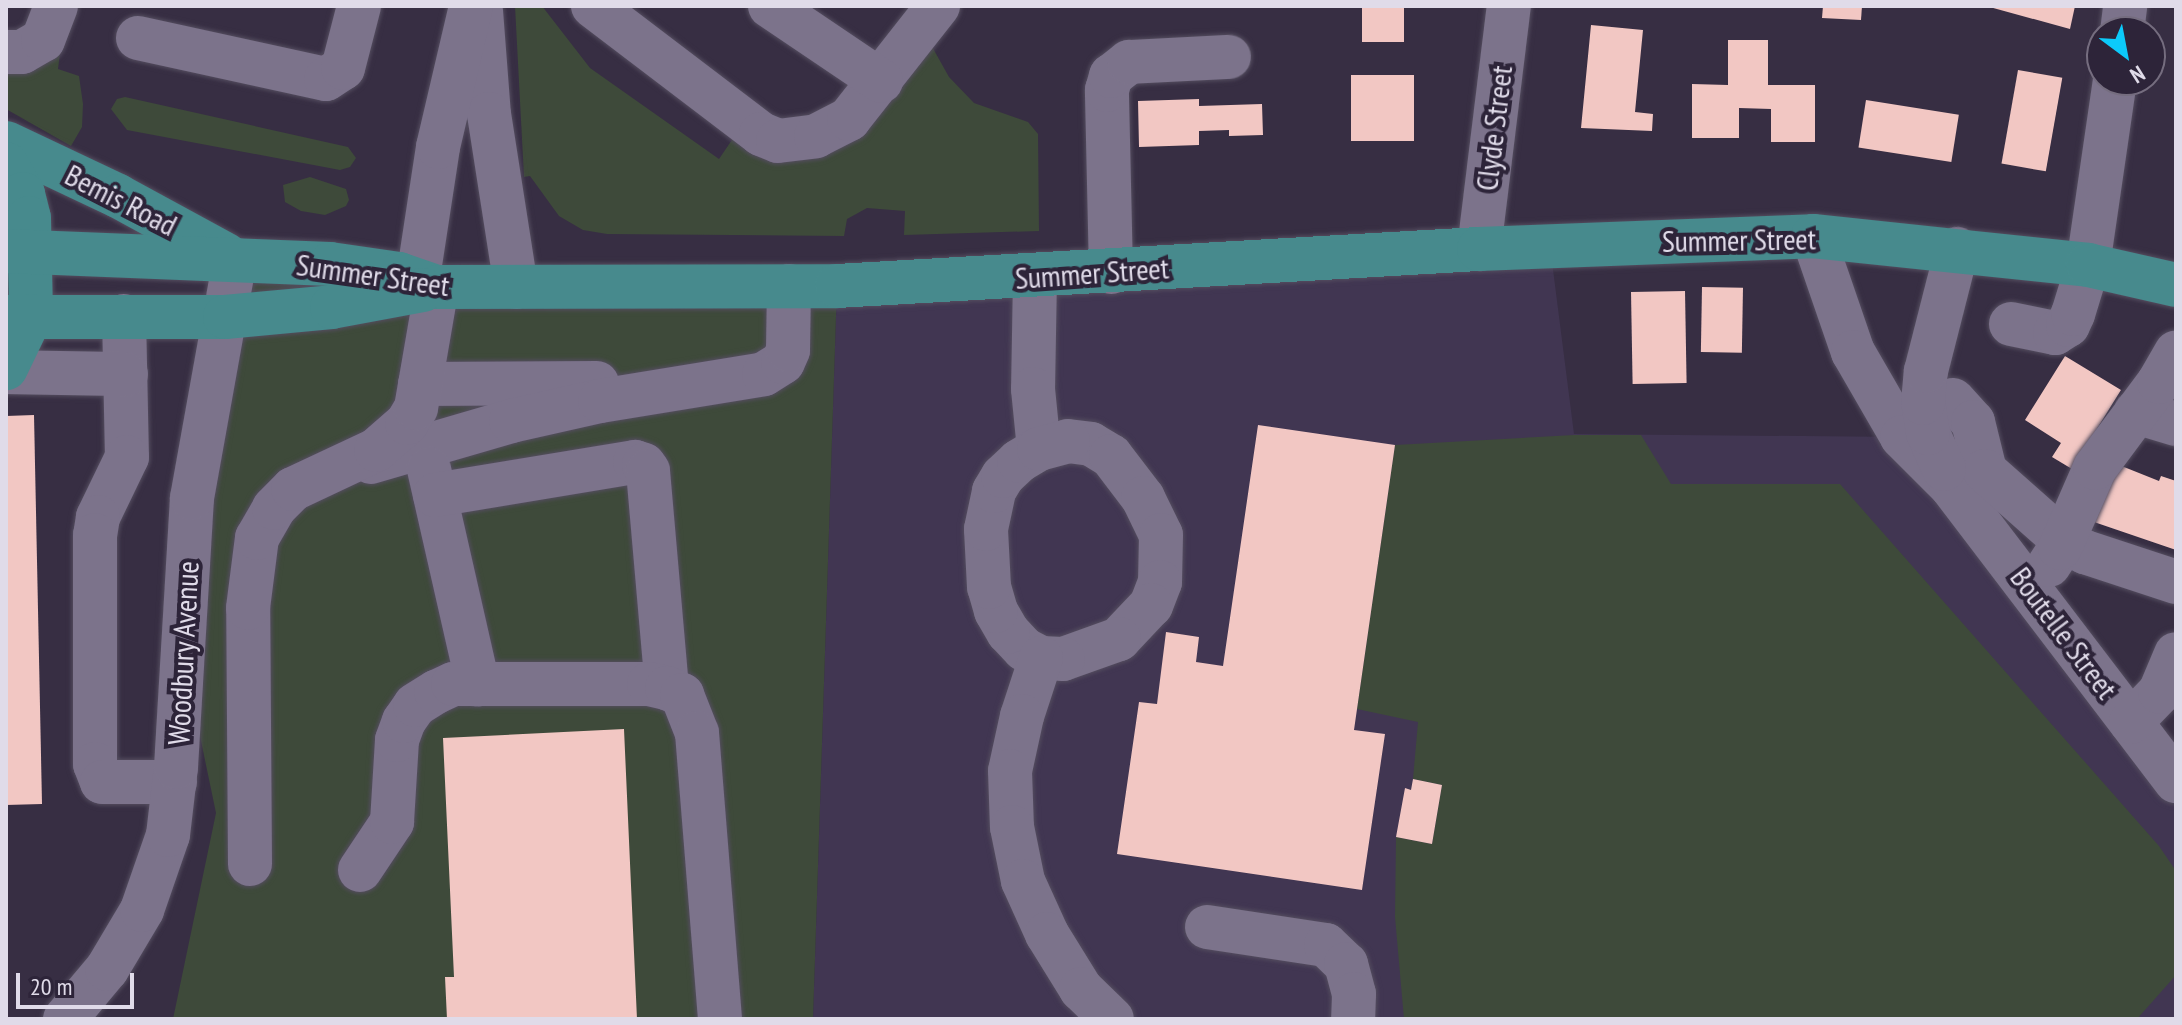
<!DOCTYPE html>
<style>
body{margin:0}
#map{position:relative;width:2182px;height:1025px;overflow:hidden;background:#372e43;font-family:"PT Sans Narrow",sans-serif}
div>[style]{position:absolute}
.built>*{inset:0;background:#413652}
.green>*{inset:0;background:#3e4a3a}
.building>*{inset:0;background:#f2c7c3;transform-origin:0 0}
.roads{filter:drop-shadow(0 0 2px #544d5f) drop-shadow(0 0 2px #544d5f)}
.minor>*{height:44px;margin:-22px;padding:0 22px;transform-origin:22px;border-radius:22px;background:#7c738b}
.major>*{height:44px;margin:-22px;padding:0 22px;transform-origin:22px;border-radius:22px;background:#478a8d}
span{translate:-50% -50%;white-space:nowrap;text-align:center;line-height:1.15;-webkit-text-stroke:8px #2d2439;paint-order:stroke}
.street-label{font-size:30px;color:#e0dbe9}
.frame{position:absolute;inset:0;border:8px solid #e0dbe9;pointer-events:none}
.north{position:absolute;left:2086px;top:16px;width:80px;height:80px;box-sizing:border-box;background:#2d2439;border:2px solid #756d7f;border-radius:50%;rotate:148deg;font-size:22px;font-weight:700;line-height:32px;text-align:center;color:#e0dbe9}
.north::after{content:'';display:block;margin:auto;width:28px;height:36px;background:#0ccafa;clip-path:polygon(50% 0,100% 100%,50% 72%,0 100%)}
.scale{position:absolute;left:16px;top:973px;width:118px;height:36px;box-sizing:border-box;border:4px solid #e0dbe9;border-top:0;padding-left:10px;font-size:24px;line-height:28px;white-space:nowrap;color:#e0dbe9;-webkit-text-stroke:6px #2d2439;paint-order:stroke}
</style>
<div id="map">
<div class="built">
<i style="clip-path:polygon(1550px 246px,1574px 434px,1902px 437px,2176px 781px,2176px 1019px,813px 1019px,837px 286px)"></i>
</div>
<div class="green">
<i style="clip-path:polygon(515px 6px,542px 6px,590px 68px,719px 159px,736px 134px,766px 152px,930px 43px,949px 77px,974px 103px,1028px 122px,1038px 134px,1039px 231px,904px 235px,905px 211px,867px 208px,847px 219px,844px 236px,607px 234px,583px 230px,559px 216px,530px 176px,524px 177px)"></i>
<i style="clip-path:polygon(61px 45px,58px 69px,79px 76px,83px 104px,82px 127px,71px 146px,6px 109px,6px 73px)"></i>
<i style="clip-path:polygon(125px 97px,348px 147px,356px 158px,350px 167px,340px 170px,127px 130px,111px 109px,117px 99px)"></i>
<i style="clip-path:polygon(310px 177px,346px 189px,349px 200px,346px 206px,325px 215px,301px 211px,285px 202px,283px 185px)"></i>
<i style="clip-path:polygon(235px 260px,837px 286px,813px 1019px,173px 1019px,216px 813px,190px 688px)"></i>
<i style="clip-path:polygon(1574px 435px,1641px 435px,1671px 484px,1840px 484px,2159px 846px,2176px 871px,2176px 975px,2137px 1019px,1404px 1019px,1395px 917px,1396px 837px,1432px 844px,1442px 785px,1413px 779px,1418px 722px,1357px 709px,1395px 445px)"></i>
</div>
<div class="building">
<i style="left:1362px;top:6px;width:42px;height:36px"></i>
<i style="clip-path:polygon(1823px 6px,1862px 6px,1861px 20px,1822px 18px)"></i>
<i style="clip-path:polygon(1986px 6px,2075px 6px,2070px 29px)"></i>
<i style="clip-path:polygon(1591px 25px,1643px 30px,1635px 112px,1653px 114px,1652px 131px,1581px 128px)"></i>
<i style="clip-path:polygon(1728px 40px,1768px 40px,1768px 85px,1815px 85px,1815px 142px,1771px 142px,1771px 109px,1739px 108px,1739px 138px,1692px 138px,1692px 84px,1728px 85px)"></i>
<i style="left:2018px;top:70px;width:45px;height:95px;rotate:10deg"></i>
<i style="left:1351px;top:75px;width:63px;height:66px"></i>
<i style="clip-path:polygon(1199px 99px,1199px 106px,1262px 104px,1263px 135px,1229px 136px,1229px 130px,1199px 131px,1199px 145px,1139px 147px,1138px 101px)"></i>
<i style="left:1866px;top:100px;width:94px;height:48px;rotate:9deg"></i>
<i style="left:1702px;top:287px;width:41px;height:65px;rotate:1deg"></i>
<i style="left:1685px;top:291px;width:92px;height:54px;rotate:89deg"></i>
<i style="clip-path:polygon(2065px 356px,2121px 390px,2072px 469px,2052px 457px,2061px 443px,2025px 420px)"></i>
<i style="clip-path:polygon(34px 415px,42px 804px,6px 805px,6px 416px)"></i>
<i style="clip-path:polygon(1258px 425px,1395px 445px,1354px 730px,1385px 734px,1362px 890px,1117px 854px,1139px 702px,1157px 704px,1166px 632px,1199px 637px,1196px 662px,1223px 666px)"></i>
<i style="clip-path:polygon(2114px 463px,2159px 481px,2161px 476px,2176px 481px,2176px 550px,2094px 522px)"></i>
<i style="clip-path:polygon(624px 729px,637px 1019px,447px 1019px,445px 977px,454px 977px,443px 738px)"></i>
<i style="clip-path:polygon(1413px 779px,1442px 785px,1432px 844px,1396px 837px,1405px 788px,1411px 790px)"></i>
</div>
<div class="roads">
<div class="minor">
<i style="left:593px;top:6px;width:211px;rotate:37.3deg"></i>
<i style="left:761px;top:134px;width:18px;rotate:22deg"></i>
<i style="left:778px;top:141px;width:38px;rotate:-7deg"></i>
<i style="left:816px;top:136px;width:37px;rotate:-27deg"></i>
<i style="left:849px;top:119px;width:144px;rotate:-51.8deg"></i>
<i style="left:770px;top:6px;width:134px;rotate:34deg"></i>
<i style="left:481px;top:11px;width:103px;rotate:85.6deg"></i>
<i style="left:489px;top:114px;width:175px;rotate:81.1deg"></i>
<i style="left:2122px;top:32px;width:26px;rotate:-83deg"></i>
<i style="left:138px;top:38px;width:192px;rotate:12.3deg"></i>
<i style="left:326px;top:79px;width:20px;rotate:-33deg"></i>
<i style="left:343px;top:68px;width:64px;rotate:-75.5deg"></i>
<i style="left:6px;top:52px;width:16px"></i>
<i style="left:22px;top:52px;width:24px;rotate:-30deg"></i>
<i style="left:43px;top:40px;width:36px;rotate:-69deg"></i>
<i style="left:1813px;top:236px;width:123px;rotate:71deg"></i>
<i style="left:1853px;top:352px;width:98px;rotate:60deg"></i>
<i style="left:1902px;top:437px;width:69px;rotate:45deg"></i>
<i style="left:1951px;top:486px;width:371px;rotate:52.7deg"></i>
<i style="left:1479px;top:249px;width:245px;rotate:-83deg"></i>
<i style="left:1111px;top:272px;width:182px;rotate:-91.3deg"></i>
<i style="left:1107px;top:90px;width:15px;rotate:-74deg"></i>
<i style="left:1111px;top:76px;width:23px;rotate:-38deg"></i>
<i style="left:1129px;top:62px;width:100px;rotate:-2.9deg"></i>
<i style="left:1035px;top:277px;width:112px;rotate:91deg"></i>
<i style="left:1033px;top:389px;width:60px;rotate:84.3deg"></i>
<i style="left:416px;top:291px;width:146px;rotate:-81.3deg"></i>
<i style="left:438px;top:147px;width:145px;rotate:-76.8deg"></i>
<i style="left:124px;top:316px;width:141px;rotate:88.8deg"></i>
<i style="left:127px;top:457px;width:67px;rotate:115.8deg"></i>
<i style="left:98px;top:517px;width:18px;rotate:99deg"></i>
<i style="left:95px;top:535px;width:229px;rotate:90deg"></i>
<i style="left:95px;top:764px;width:19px;rotate:69deg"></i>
<i style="left:102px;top:782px;width:73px"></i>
<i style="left:2011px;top:324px;width:45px;rotate:11.6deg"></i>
<i style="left:2055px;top:333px;width:15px;rotate:-32deg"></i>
<i style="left:2068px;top:325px;width:12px;rotate:-66deg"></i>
<i style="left:2073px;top:314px;width:51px;rotate:-73deg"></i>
<i style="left:2088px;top:265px;width:187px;rotate:-81.7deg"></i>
<i style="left:6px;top:372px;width:120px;rotate:1deg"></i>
<i style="left:420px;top:384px;width:177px;rotate:-0.3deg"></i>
<i style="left:1953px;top:400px;width:30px;rotate:48deg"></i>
<i style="left:1973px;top:422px;width:50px;rotate:76.2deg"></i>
<i style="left:1985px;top:471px;width:106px;rotate:41.5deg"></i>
<i style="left:2064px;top:541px;width:24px;rotate:28deg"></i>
<i style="left:2085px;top:552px;width:96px;rotate:18.2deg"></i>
<i style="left:2136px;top:412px;width:42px;rotate:16.7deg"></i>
<i style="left:1068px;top:441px;width:23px;rotate:7deg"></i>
<i style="left:1091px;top:444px;width:23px;rotate:31deg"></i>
<i style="left:1111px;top:456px;width:53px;rotate:52.7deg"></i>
<i style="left:1143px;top:498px;width:41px;rotate:64.1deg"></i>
<i style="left:1161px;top:535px;width:47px;rotate:91.2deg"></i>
<i style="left:1160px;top:582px;width:25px;rotate:111deg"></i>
<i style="left:1151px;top:605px;width:47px;rotate:133.3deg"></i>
<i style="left:1119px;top:639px;width:59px;rotate:160.3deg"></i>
<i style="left:1063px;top:659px;width:22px;rotate:-177deg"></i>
<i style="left:1041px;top:658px;width:19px;rotate:-152deg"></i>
<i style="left:1024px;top:649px;width:23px;rotate:-133deg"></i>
<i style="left:1008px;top:632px;width:24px;rotate:-120deg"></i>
<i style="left:996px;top:611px;width:25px;rotate:-106deg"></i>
<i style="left:989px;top:587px;width:58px;rotate:-93deg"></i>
<i style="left:986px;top:529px;width:39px;rotate:-78deg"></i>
<i style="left:994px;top:491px;width:17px;rotate:-59deg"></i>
<i style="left:1003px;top:476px;width:22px;rotate:-43deg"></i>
<i style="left:1019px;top:461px;width:23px;rotate:-31deg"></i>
<i style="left:1039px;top:449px;width:30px;rotate:-15deg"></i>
<i style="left:371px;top:462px;width:146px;rotate:-16.3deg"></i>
<i style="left:511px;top:421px;width:91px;rotate:-12.7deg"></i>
<i style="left:600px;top:401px;width:166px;rotate:-9.3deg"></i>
<i style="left:764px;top:374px;width:22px;rotate:-32deg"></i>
<i style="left:783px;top:362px;width:13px;rotate:-67deg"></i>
<i style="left:788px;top:350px;width:64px;rotate:-89.1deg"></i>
<i style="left:429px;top:469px;width:221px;rotate:77.2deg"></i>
<i style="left:1944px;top:469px;width:39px;rotate:-114deg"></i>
<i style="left:1928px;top:433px;width:30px;rotate:-99deg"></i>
<i style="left:1923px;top:403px;width:32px;rotate:-85deg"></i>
<i style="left:1926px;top:371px;width:126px;rotate:-75.7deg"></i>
<i style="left:435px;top:495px;width:203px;rotate:-9.4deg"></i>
<i style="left:635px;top:462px;width:9px;rotate:18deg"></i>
<i style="left:644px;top:465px;width:7px;rotate:56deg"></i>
<i style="left:648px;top:471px;width:218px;rotate:85deg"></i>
<i style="left:2049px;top:565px;width:20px;rotate:-57deg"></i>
<i style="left:2060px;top:548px;width:87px;rotate:-66.4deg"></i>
<i style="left:2095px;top:468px;width:107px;rotate:-53.3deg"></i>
<i style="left:2159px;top:382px;width:34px;rotate:-60deg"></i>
<i style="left:1041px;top:658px;width:61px;rotate:108.1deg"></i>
<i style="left:1022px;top:716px;width:56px;rotate:102.3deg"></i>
<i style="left:1010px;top:771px;width:56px;rotate:88deg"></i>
<i style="left:1012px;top:827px;width:55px;rotate:78.5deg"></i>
<i style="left:1023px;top:881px;width:58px;rotate:65.6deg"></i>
<i style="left:1047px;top:934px;width:65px;rotate:58.3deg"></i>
<i style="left:1081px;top:989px;width:43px;rotate:44.1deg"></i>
<i style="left:2131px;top:722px;width:42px;rotate:-46deg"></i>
<i style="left:2160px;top:692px;width:41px;rotate:-67.2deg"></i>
<i style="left:250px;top:864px;width:256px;rotate:-90.4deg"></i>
<i style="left:248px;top:608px;width:71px;rotate:-82.7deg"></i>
<i style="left:257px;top:538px;width:34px;rotate:-60deg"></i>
<i style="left:274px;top:508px;width:27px;rotate:-45deg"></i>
<i style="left:293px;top:489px;width:92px;rotate:-25.2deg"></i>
<i style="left:376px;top:450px;width:41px;rotate:-41.1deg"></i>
<i style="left:407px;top:423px;width:17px;rotate:-59deg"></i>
<i style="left:416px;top:408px;width:123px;rotate:-80.2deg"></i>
<i style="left:360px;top:870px;width:58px;rotate:-56.3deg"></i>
<i style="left:392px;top:822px;width:82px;rotate:-86.5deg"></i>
<i style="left:397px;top:740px;width:20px;rotate:-70deg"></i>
<i style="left:404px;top:721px;width:19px;rotate:-55deg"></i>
<i style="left:415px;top:705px;width:25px;rotate:-32deg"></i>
<i style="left:436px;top:692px;width:19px;rotate:-25deg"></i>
<i style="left:453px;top:684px;width:196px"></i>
<i style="left:649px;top:684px;width:18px;rotate:13deg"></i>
<i style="left:667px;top:688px;width:17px;rotate:25deg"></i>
<i style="left:682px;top:695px;width:41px;rotate:68.5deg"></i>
<i style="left:697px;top:733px;width:287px;rotate:85.4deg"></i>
<i style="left:1207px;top:927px;width:120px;rotate:8.6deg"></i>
<i style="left:1326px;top:945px;width:28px;rotate:44deg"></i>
<i style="left:1346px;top:964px;width:31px;rotate:75deg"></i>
<i style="left:1354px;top:994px;width:25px;rotate:92deg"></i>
<i style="left:65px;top:1019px;width:65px;rotate:-50deg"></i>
<i style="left:107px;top:969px;width:69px;rotate:-59.3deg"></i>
<i style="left:142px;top:910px;width:79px;rotate:-70.9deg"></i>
<i style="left:168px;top:835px;width:68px;rotate:-83.3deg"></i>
<i style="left:176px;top:767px;width:269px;rotate:-86.6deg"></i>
<i style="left:192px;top:498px;width:242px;rotate:-79.8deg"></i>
</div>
<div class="major">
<i style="left:6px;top:143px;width:124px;rotate:25.3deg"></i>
<i style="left:118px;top:196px;width:123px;rotate:28.6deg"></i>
<i style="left:6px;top:164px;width:34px;rotate:60deg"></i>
<i style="left:23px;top:194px;width:25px;rotate:76deg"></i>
<i style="left:29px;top:218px;width:98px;rotate:88.8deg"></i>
<i style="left:31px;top:316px;width:58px;rotate:115.7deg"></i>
<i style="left:6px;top:251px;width:324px;rotate:2.3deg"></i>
<i style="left:330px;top:264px;width:70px;rotate:8.2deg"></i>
<i style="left:399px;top:274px;width:40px;rotate:18.9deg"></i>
<i style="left:437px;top:287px;width:400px;rotate:-0.1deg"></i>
<i style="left:837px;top:286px;width:643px;rotate:-3.3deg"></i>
<i style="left:1479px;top:249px;width:334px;rotate:-2.2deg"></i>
<i style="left:1813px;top:236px;width:277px;rotate:6deg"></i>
<i style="left:2088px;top:265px;width:90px;rotate:12.8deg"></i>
<i style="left:6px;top:317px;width:219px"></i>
<i style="left:225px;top:317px;width:107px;rotate:-5.3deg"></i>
<i style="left:332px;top:307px;width:93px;rotate:-10.6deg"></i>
</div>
</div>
<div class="street-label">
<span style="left:1494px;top:128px;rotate:-83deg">Clyde Street</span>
<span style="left:121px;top:200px;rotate:27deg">Bemis Road</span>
<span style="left:1739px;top:240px;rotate:-1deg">Summer Street</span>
<span style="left:1092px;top:273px;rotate:-4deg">Summer Street</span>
<span style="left:373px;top:275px;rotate:8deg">Summer Street</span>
<span style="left:2064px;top:633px;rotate:53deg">Boutelle Street</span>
<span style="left:183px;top:653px;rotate:-87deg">Woodbury Avenue</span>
</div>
<div class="frame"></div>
<div class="north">N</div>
<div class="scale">20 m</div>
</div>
